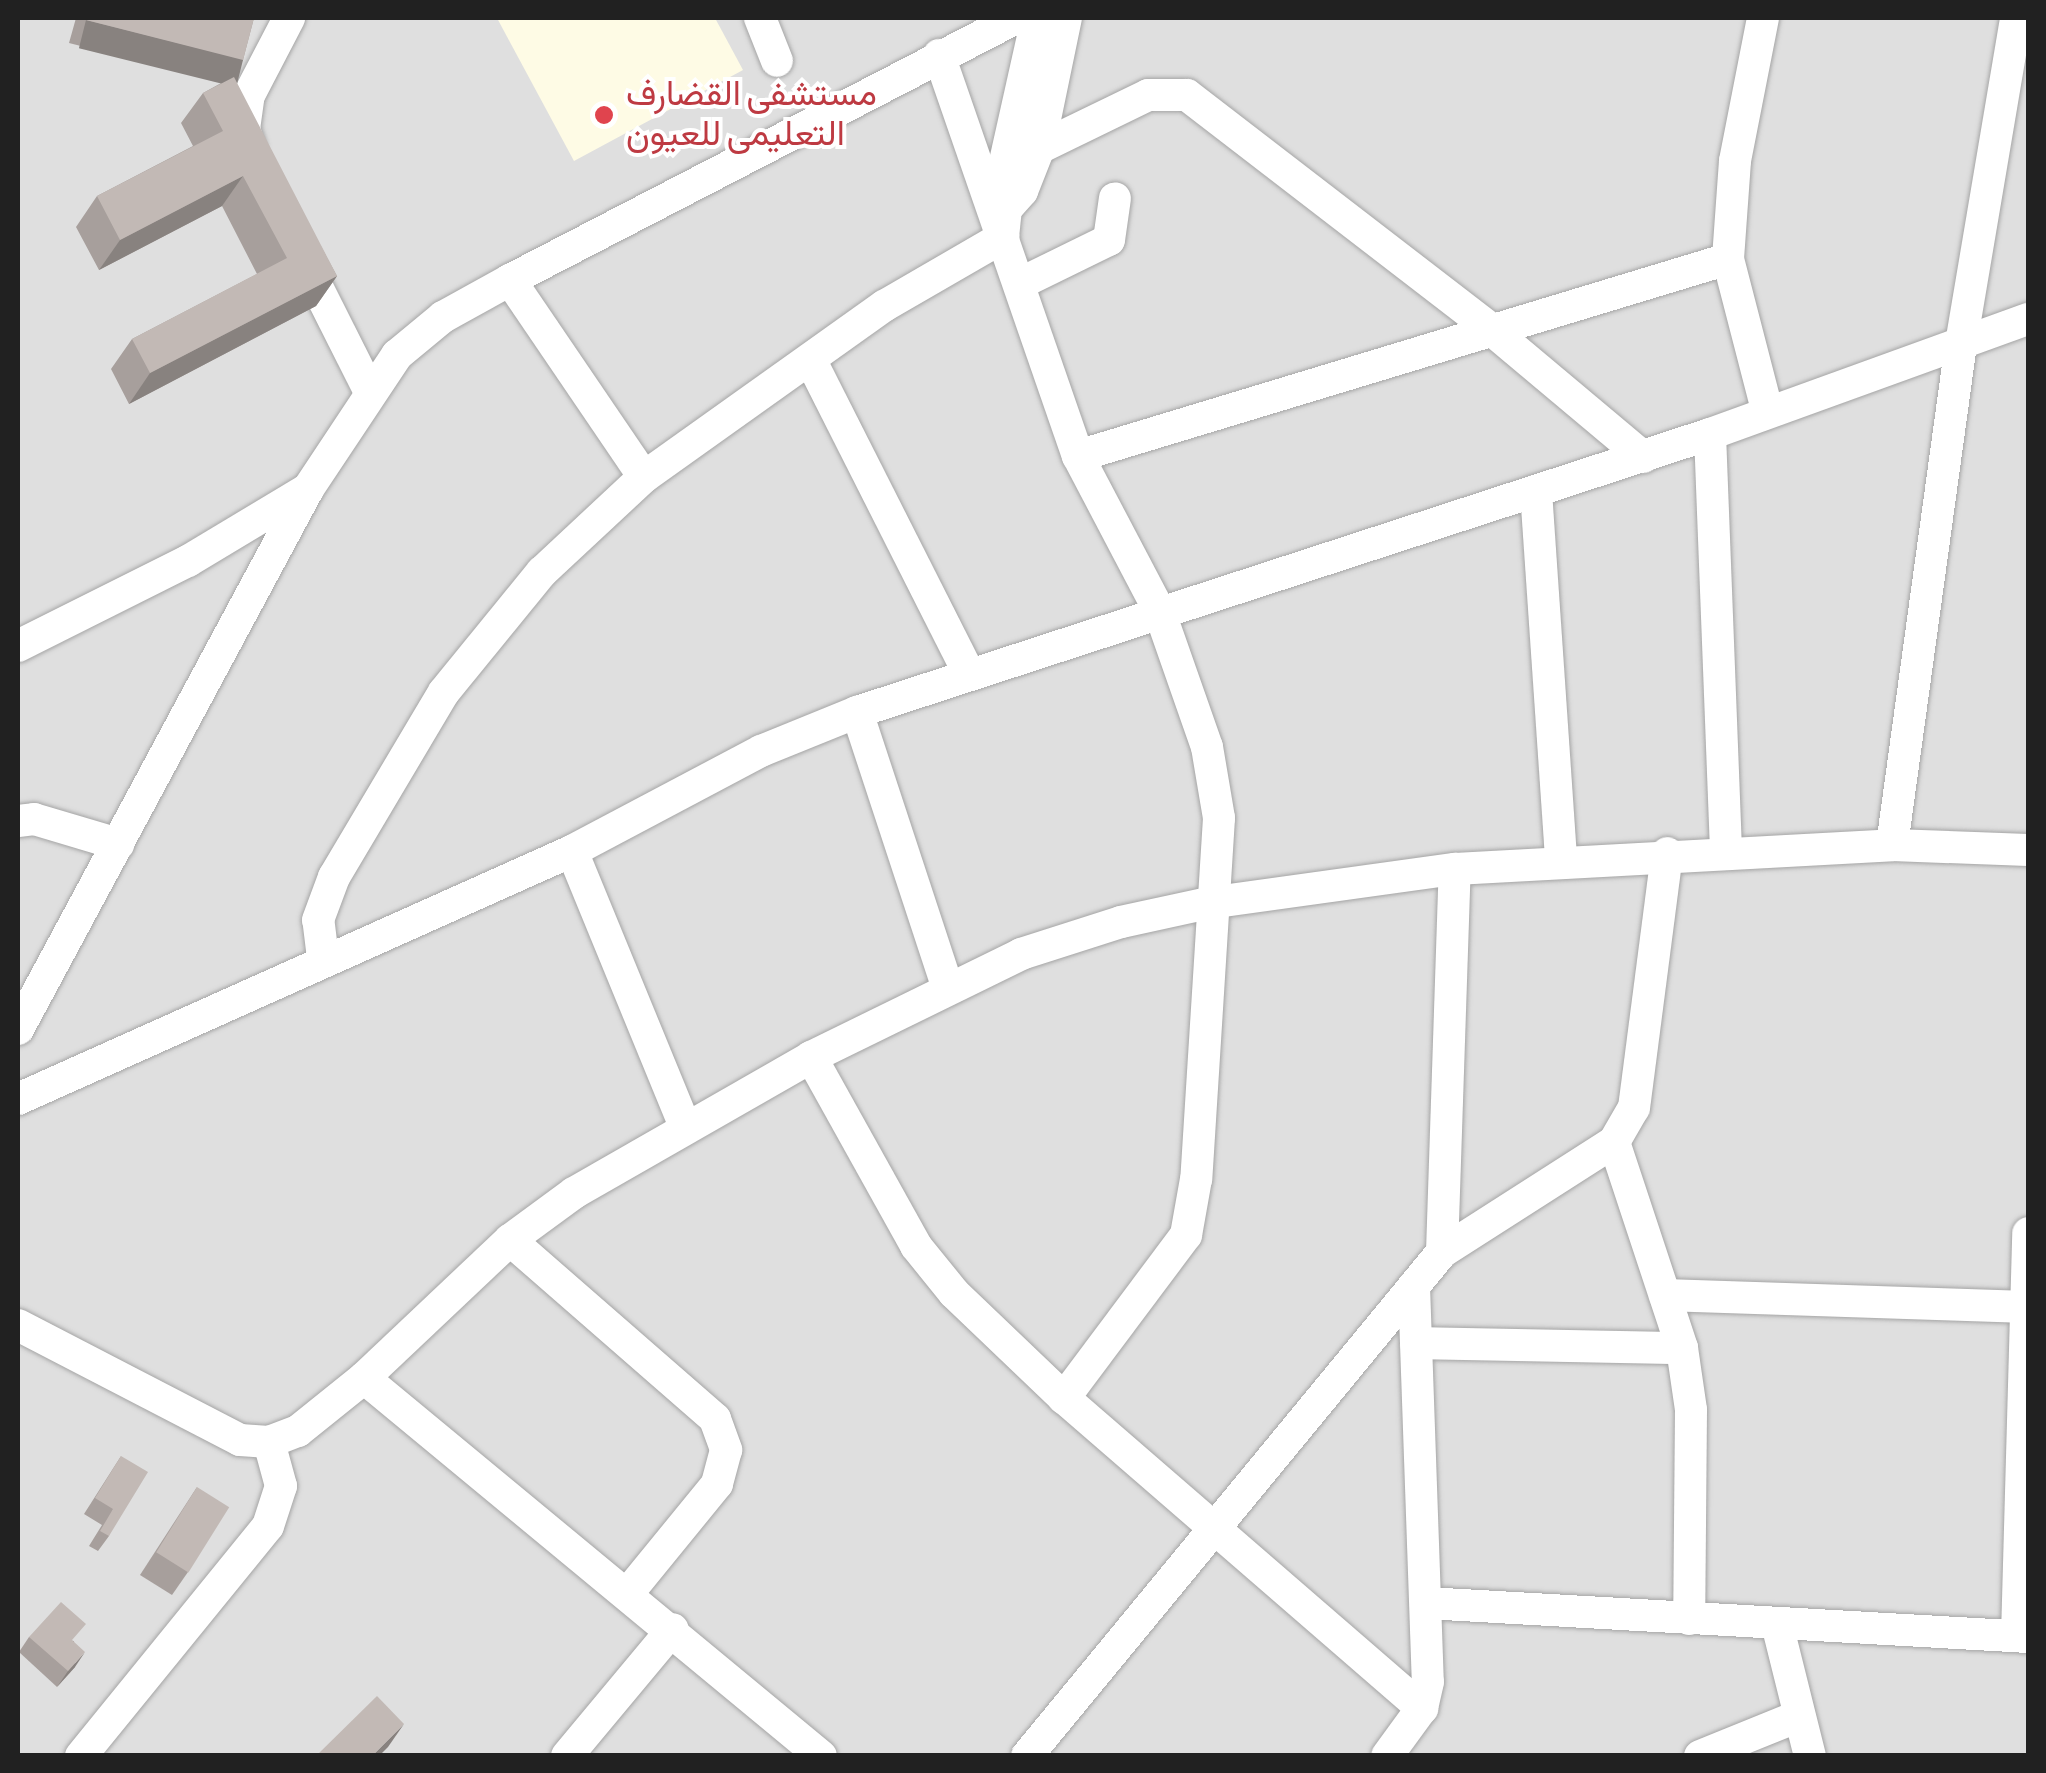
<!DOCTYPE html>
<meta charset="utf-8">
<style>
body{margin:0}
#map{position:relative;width:2046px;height:1773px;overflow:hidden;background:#f1ede9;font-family:"Alegreya Sans",Vazirmatn,sans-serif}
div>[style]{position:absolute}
.residential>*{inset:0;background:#dfdfdf;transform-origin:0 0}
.education>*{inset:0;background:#fefbe5}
.roads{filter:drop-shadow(0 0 2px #a5a5a5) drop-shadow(0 0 2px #a5a5a5)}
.minor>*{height:32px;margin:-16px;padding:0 16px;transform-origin:16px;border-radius:16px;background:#fff}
.wall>*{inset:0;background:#a79f9c}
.shaded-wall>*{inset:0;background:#88827f;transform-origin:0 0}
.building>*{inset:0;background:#c2b9b5;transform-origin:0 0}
.dots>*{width:28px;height:28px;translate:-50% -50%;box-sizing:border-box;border:5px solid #fff;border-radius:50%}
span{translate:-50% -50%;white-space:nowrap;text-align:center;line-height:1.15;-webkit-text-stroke:8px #fff;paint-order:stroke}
.health-label{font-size:35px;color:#be3a42}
.left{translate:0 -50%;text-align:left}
.frame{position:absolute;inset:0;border:20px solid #212121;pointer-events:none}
</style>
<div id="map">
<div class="residential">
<i style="left:18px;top:18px;width:2010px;height:1737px"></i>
</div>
<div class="education">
<i style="clip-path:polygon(497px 18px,715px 18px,743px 70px,574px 161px)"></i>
</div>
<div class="roads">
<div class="minor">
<i style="left:760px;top:18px;width:46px;rotate:68.4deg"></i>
<i style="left:1763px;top:18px;width:146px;rotate:101.1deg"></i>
<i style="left:1735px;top:161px;width:98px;rotate:94.1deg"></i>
<i style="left:1728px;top:259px;width:156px;rotate:75.5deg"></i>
<i style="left:939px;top:55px;width:424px;rotate:70.9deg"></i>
<i style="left:1078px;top:456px;width:174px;rotate:62.3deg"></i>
<i style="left:1159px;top:610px;width:145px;rotate:70.7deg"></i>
<i style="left:1207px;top:747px;width:72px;rotate:80.4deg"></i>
<i style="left:1219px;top:818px;width:362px;rotate:93.6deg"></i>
<i style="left:1196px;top:1179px;width:57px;rotate:100.1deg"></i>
<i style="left:1186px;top:1235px;width:204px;rotate:126.8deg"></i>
<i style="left:250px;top:147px;width:19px;rotate:-108deg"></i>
<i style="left:244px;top:129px;width:34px;rotate:-82deg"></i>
<i style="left:249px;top:95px;width:87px;rotate:-62.5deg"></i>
<i style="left:1039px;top:148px;width:121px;rotate:-25.9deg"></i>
<i style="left:1148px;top:95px;width:39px"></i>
<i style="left:1187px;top:95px;width:386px;rotate:37.6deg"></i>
<i style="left:1493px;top:331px;width:196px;rotate:40deg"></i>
<i style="left:1006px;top:209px;width:24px;rotate:-48deg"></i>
<i style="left:1022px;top:191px;width:46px;rotate:-68.4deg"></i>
<i style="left:1039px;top:148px;width:133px;rotate:-78.3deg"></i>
<i style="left:303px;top:259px;width:149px;rotate:63.3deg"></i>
<i style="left:510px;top:280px;width:238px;rotate:55.8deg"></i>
<i style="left:1019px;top:284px;width:100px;rotate:-26.1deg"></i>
<i style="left:1109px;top:240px;width:42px;rotate:-81.9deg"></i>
<i style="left:811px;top:361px;width:351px;rotate:63.2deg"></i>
<i style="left:1710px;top:434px;width:418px;rotate:87.8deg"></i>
<i style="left:1078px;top:456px;width:679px;rotate:-16.86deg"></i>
<i style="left:1536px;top:491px;width:371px;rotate:86.1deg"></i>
<i style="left:18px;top:646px;width:190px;rotate:-26.6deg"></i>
<i style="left:188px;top:561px;width:140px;rotate:-31deg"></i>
<i style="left:857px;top:712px;width:287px;rotate:71.8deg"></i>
<i style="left:18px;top:821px;width:16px;rotate:-7deg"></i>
<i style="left:34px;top:819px;width:88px;rotate:16.6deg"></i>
<i style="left:1892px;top:845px;width:506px;rotate:-82.16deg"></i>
<i style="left:1961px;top:344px;width:331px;rotate:-80.4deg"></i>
<i style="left:572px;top:851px;width:298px;rotate:67.7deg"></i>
<i style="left:323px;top:958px;width:38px;rotate:-97deg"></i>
<i style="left:318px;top:920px;width:46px;rotate:-69.6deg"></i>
<i style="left:334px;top:877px;width:215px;rotate:-59.3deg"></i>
<i style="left:444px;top:692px;width:155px;rotate:-50.8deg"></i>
<i style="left:542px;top:572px;width:139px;rotate:-43deg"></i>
<i style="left:644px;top:477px;width:295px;rotate:-35.5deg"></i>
<i style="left:884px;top:306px;width:138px;rotate:-30.1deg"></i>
<i style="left:1003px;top:237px;width:28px;rotate:-84deg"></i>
<i style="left:1006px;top:209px;width:26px;rotate:-103deg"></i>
<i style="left:1000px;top:184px;width:170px;rotate:-77.4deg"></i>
<i style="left:18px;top:1029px;width:613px;rotate:-61.76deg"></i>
<i style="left:308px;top:489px;width:161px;rotate:-56.4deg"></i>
<i style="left:397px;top:355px;width:60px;rotate:-39.6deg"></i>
<i style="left:443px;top:317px;width:77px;rotate:-28.9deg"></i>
<i style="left:510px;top:280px;width:570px;rotate:-27.37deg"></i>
<i style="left:811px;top:1057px;width:216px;rotate:60.9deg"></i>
<i style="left:916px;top:1246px;width:60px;rotate:51deg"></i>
<i style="left:954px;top:1293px;width:152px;rotate:43.7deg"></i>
<i style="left:1064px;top:1398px;width:474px;rotate:40.9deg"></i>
<i style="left:1422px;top:1708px;width:59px;rotate:126.1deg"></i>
<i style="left:18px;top:1099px;width:607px;rotate:-24.12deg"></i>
<i style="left:572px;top:851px;width:214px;rotate:-27.9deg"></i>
<i style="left:761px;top:751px;width:104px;rotate:-22.1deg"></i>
<i style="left:857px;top:712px;width:897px;rotate:-18.05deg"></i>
<i style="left:1710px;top:434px;width:338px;rotate:-19.9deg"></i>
<i style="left:1614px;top:1142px;width:217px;rotate:71.7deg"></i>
<i style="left:1682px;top:1348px;width:63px;rotate:81.7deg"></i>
<i style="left:1691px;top:1410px;width:209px;rotate:90.5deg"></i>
<i style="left:510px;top:1240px;width:272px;rotate:41.1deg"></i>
<i style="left:715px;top:1419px;width:33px;rotate:70deg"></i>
<i style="left:726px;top:1450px;width:35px;rotate:105deg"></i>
<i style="left:717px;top:1484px;width:139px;rotate:129.2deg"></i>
<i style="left:1442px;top:1252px;width:383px;rotate:-88.1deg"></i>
<i style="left:1414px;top:1286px;width:396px;rotate:88deg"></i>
<i style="left:1428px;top:1682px;width:27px;rotate:103deg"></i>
<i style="left:1665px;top:1295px;width:362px;rotate:1.9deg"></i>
<i style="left:18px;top:1325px;width:250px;rotate:27.4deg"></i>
<i style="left:240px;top:1440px;width:29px;rotate:4deg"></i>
<i style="left:269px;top:1442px;width:31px;rotate:-21deg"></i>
<i style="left:298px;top:1431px;width:85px;rotate:-38.8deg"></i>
<i style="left:364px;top:1378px;width:201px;rotate:-43.4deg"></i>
<i style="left:510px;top:1240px;width:79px;rotate:-36.3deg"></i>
<i style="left:574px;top:1193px;width:273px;rotate:-29.8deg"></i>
<i style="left:811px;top:1057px;width:234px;rotate:-26.1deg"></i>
<i style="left:1021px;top:954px;width:105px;rotate:-17.7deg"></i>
<i style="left:1121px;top:922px;width:90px;rotate:-12.2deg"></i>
<i style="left:1209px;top:903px;width:248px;rotate:-7.9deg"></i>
<i style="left:1455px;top:869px;width:438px;rotate:-3.1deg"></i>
<i style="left:1892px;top:845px;width:136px;rotate:2.1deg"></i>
<i style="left:1416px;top:1343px;width:266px;rotate:1.1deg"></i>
<i style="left:364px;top:1378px;width:593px;rotate:39.6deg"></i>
<i style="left:1426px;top:1603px;width:603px;rotate:3.23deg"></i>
<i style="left:1777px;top:1624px;width:136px;rotate:76deg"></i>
<i style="left:2017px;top:1636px;width:403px;rotate:-88.4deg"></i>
<i style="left:81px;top:1756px;width:296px;rotate:-50.9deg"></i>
<i style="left:268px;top:1526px;width:42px;rotate:-72deg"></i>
<i style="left:281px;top:1486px;width:46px;rotate:-105.3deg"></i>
<i style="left:567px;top:1756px;width:165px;rotate:-50.2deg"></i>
<i style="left:1027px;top:1756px;width:653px;rotate:-50.53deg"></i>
<i style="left:1442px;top:1252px;width:204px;rotate:-32.6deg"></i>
<i style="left:1614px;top:1142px;width:39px;rotate:-60deg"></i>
<i style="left:1634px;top:1108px;width:257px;rotate:-82.6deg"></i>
<i style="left:1700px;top:1756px;width:107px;rotate:-22deg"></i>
</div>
</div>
<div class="wall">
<i style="clip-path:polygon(76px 18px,254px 18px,243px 60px,230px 79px,337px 276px,316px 306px,129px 404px,111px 369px,132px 339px,257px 274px,222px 206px,99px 270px,76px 227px,97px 196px,193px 146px,181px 123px,203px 93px,223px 82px,69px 43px)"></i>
<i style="clip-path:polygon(121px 1456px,109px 1536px,98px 1551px,89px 1546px,102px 1525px,84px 1514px)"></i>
<i style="clip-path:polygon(197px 1487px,188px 1572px,172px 1595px,140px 1575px)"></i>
<i style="clip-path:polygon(29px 1637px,74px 1641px,75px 1667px,57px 1687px,19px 1652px)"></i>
</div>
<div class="shaded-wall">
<i style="left:86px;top:20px;width:162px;height:29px;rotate:14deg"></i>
<i style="clip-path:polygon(243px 176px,222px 206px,99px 270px,120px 240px)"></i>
<i style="clip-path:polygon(337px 276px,316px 306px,129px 404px,150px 373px)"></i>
<i style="clip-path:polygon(85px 1652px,75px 1667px,57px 1687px,68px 1671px)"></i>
<i style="clip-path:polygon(404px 1724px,388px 1747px,379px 1756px,372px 1756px)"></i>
</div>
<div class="building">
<i style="clip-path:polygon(86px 18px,254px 18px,243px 60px,86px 20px)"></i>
<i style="clip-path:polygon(234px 77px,337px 276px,150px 373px,132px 339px,287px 258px,243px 176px,120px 240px,97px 196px,223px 131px,203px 93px)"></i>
<i style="clip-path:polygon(121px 1456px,148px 1472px,109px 1536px,100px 1531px,113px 1509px,95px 1498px)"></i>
<i style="left:197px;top:1487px;width:38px;height:77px;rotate:32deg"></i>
<i style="clip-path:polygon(61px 1602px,86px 1624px,72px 1640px,85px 1652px,68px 1671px,29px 1637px)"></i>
<i style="clip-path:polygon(377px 1696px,404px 1724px,372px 1756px,316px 1756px)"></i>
</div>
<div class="dots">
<i style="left:604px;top:115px;background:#e0444e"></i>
</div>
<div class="health-label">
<span class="left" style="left:626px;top:115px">مستشفى القضارف<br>التعليمى للعيون</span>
</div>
<div class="frame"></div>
</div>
